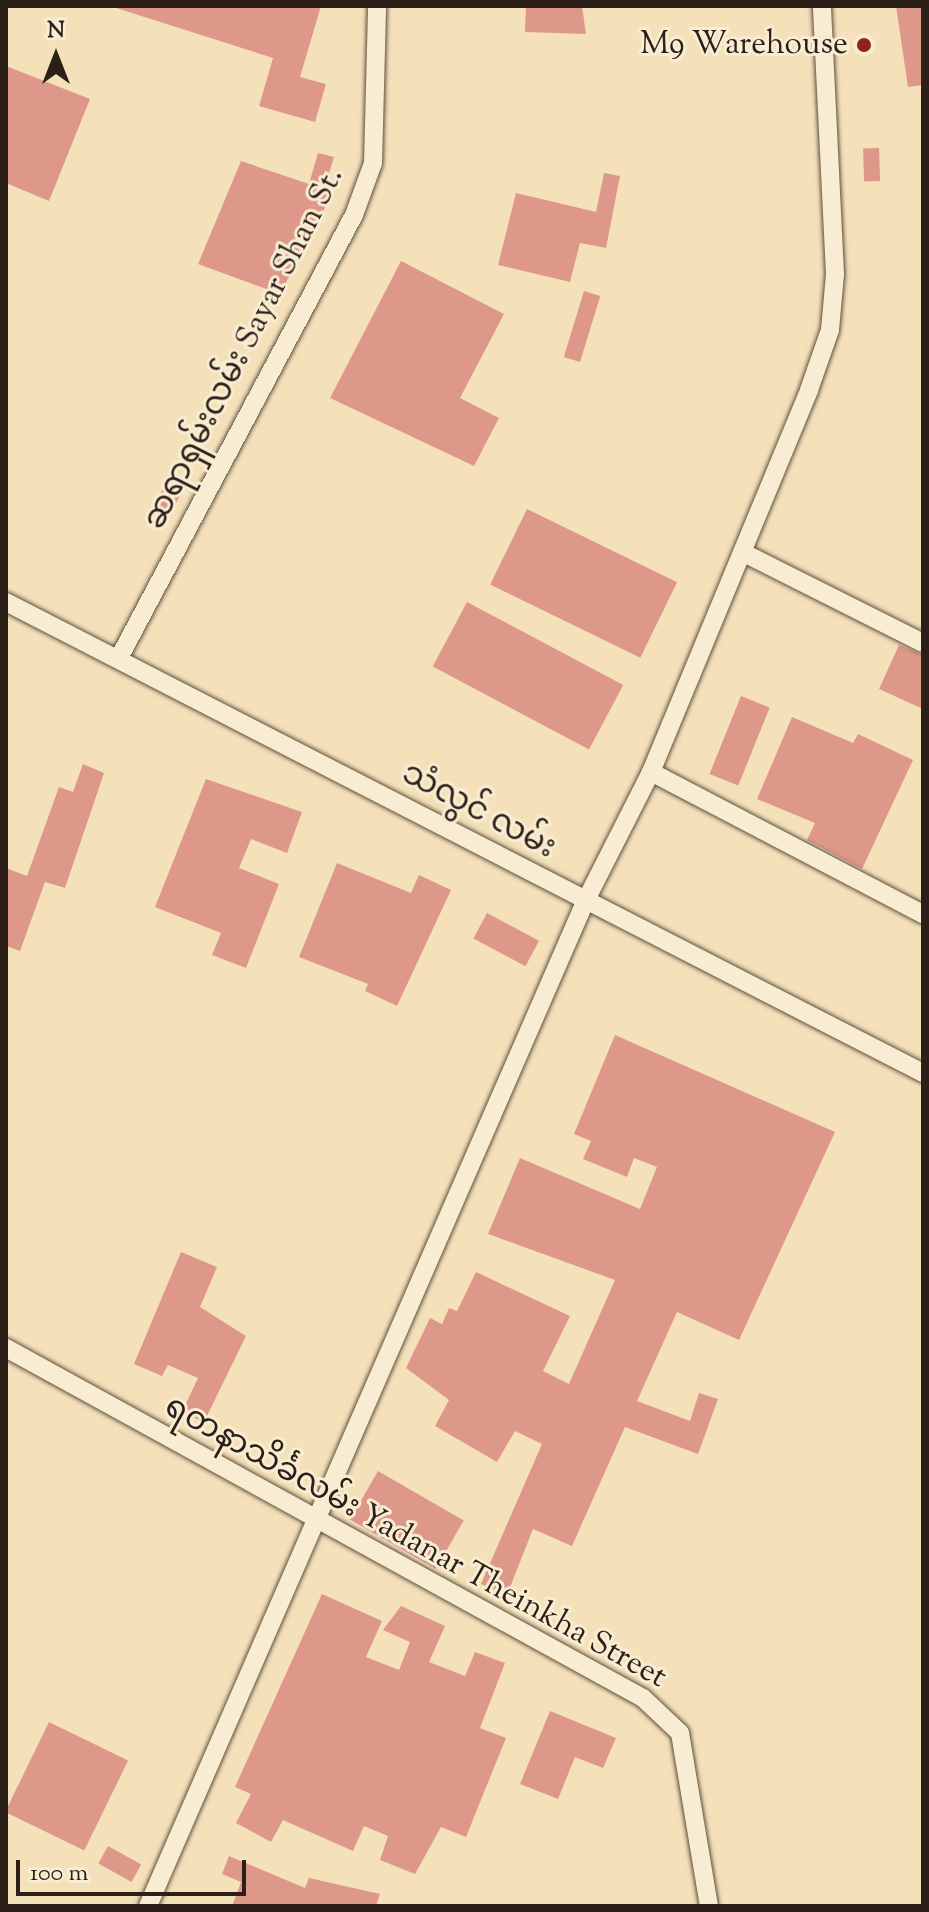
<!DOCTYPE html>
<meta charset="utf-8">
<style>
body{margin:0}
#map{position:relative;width:929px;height:1912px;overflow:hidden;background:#f5e1b9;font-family:"Sorts Mill Goudy","Noto Sans Myanmar",serif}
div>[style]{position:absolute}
.building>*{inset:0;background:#de988a;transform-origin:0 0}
.roads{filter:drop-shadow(0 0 2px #5e5040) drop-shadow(0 0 2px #5e5040)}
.minor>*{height:18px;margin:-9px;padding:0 9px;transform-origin:9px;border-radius:9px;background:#f8ecd2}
.dots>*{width:22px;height:22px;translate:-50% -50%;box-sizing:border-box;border:4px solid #f8ecd2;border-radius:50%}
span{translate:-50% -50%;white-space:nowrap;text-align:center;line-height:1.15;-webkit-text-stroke:6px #f8ecd2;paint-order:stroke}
.poi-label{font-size:32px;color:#2c1f17}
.right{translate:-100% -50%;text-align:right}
.street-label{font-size:32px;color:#2c1f17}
.frame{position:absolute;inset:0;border:8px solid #2c1f17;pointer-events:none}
.north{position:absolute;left:16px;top:16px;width:80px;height:80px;-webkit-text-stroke:6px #f8ecd2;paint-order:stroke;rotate:0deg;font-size:22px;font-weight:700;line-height:32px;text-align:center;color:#2c1f17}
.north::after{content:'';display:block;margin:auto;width:28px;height:36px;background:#2c1f17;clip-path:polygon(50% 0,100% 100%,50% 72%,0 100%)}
.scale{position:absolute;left:16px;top:1860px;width:230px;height:36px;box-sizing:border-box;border:4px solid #2c1f17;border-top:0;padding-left:10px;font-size:24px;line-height:28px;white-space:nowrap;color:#2c1f17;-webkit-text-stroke:6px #f8ecd2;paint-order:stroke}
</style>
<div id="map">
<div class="building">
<i style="clip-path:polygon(110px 6px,321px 6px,300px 77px,326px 84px,315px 122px,259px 106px,273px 58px)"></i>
<i style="clip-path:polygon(526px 6px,582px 6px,586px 34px,525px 32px)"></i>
<i style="clip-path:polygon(896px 6px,923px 6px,923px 85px,908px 87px)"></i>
<i style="clip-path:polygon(6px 66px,90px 99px,49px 201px,6px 183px)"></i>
<i style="left:879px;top:148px;width:33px;height:16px;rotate:88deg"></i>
<i style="clip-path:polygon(318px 153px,334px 157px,324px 190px,332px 194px,280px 294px,198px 264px,241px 161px,309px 184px)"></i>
<i style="clip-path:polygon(604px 173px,620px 176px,606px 248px,580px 243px,570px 282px,498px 265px,516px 193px,596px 212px)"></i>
<i style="clip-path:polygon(401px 261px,504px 314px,460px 398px,499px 418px,474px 466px,330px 398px)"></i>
<i style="left:584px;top:291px;width:17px;height:69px;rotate:17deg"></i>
<i style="left:168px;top:479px;width:18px;height:32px;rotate:27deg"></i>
<i style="left:527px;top:509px;width:167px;height:84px;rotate:26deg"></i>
<i style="left:467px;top:602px;width:177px;height:73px;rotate:28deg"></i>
<i style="clip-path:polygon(899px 645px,923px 655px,923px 709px,879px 689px)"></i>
<i style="left:741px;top:696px;width:31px;height:84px;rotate:22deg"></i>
<i style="clip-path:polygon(792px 717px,853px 743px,858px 734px,913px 760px,862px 869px,807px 840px,815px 823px,757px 799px)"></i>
<i style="clip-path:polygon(83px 764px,104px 773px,65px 888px,45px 882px,20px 951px,6px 946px,6px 868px,27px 876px,59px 787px,73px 792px)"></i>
<i style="clip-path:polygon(206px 779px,302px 812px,287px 853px,251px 839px,239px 868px,279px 884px,246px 968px,212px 955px,221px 933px,155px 907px)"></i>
<i style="clip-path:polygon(337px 863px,411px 893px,419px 875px,451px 890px,397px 1006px,365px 991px,368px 984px,299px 957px)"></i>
<i style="left:487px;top:913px;width:59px;height:29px;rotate:28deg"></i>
<i style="clip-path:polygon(615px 1035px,835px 1132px,739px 1340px,677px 1312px,637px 1401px,690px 1421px,699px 1393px,718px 1399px,698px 1454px,625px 1427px,572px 1546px,533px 1529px,507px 1595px,481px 1584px,542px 1444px,515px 1431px,497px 1462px,435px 1426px,449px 1400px,406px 1368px,430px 1318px,442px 1324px,449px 1308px,457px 1311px,476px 1272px,570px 1316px,543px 1371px,569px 1384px,615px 1280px,488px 1234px,520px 1158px,640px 1209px,657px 1167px,634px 1158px,627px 1177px,583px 1159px,591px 1141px,574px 1134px)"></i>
<i style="clip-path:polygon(181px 1252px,217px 1267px,200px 1307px,246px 1336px,204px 1422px,182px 1412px,198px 1378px,168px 1365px,162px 1376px,134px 1364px)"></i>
<i style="left:378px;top:1471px;width:99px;height:56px;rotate:30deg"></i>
<i style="clip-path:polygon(322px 1594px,382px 1621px,366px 1657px,399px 1670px,410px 1642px,383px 1630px,401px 1606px,445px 1626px,429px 1662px,465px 1676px,475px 1652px,505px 1663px,480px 1728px,506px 1738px,466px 1837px,441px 1827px,415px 1874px,380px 1860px,388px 1836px,364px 1826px,353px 1851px,283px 1820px,271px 1842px,236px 1823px,251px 1794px,235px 1787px)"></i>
<i style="clip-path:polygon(550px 1711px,616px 1738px,603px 1768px,575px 1757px,558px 1799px,520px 1784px)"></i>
<i style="left:49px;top:1722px;width:88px;height:100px;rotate:26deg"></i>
<i style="left:108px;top:1846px;width:38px;height:20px;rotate:29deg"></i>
<i style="clip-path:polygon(229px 1856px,305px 1888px,309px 1878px,380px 1894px,376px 1906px,232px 1906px,241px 1882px,222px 1874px)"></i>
</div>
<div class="roads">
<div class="minor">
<i style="left:744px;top:553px;width:200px;rotate:26.7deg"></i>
<i style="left:6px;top:602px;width:1031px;rotate:27.19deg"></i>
<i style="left:119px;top:658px;width:501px;rotate:-62.06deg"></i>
<i style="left:354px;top:215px;width:55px;rotate:-69.9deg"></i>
<i style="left:373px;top:163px;width:157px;rotate:-88.5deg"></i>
<i style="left:651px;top:772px;width:307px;rotate:27.6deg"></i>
<i style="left:6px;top:1348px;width:727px;rotate:28.79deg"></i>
<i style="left:643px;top:1698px;width:51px;rotate:43.4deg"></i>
<i style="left:680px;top:1733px;width:175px;rotate:80.5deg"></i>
<i style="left:148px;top:1906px;width:1095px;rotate:-66.48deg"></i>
<i style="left:585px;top:902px;width:146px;rotate:-63.1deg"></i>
<i style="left:651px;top:772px;width:413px;rotate:-67.5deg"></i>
<i style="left:809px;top:390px;width:64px;rotate:-70.7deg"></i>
<i style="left:830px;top:330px;width:56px;rotate:-84.9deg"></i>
<i style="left:835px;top:274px;width:268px;rotate:-92.8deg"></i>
</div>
</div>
<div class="dots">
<i style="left:864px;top:45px;background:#8f2418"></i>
</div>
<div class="poi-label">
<span class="right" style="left:848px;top:45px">M9 Warehouse</span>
</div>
<div class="street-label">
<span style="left:245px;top:349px;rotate:-63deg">ဆရာရှမ်းလမ်း Sayar Shan St.</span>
<span style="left:478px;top:812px;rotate:28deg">သံလွင် လမ်း</span>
<span style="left:415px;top:1543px;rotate:29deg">ရတနာသိင်္ခလမ်း Yadanar Theinkha Street</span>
</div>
<div class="frame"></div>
<div class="north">N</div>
<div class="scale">100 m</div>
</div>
